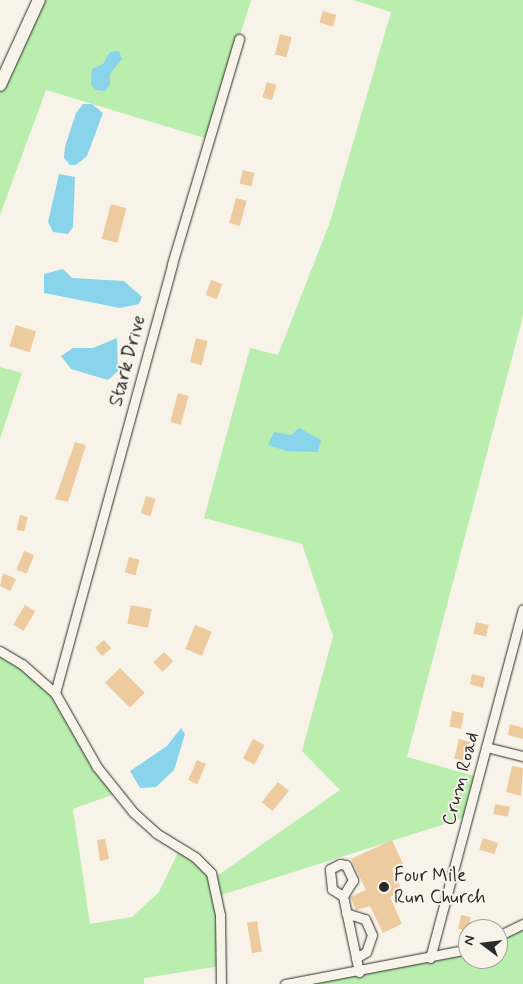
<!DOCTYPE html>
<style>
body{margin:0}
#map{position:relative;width:523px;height:984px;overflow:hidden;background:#f7f3e8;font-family:Mynerve,sans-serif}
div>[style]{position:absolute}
.green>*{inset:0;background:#baeeaf}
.water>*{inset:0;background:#89d4ea}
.building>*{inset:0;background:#eecb9f;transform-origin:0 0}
.roads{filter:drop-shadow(0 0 1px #2b2b2b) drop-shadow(0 0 1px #2b2b2b)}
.minor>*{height:9px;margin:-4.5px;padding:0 4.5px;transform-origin:4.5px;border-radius:4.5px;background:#f7f3e8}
.highway>*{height:12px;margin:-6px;padding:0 6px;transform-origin:6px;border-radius:6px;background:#f7f3e8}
.dots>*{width:14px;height:14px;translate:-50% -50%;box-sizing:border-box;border:2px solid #f7f3e8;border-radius:50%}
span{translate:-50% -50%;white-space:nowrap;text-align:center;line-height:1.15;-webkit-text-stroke:4px #f7f3e8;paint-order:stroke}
.street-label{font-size:19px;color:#2b2b2b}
.poi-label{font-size:19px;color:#2b2b2b}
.left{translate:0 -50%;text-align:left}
.north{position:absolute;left:458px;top:919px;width:50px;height:50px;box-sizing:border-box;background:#f7f3e8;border:1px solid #a5a39c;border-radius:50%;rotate:285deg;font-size:14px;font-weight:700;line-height:20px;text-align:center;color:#2b2b2b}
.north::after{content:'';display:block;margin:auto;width:18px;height:22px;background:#2b2b2b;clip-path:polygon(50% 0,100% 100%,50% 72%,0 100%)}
</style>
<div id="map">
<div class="green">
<i style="clip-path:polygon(39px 0,251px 0,208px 139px,46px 90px,0 215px,0 85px)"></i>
<i style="clip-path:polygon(353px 0,523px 0,523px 316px,407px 757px,478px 777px,467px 817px,218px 896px,221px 966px,144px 978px,144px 984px,0 984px,0 651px,55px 693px,117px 793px,73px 809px,90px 924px,132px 917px,159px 892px,180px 848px,214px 878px,340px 790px,302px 751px,333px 636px,302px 544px,204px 518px,250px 348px,278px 355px,330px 222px,391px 12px)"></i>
<i style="clip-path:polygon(0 367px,22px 373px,0 439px)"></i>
<i style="clip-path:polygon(523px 924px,523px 984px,285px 984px,468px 949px,468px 959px,498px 959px,498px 936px)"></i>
</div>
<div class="water">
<i style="clip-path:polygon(119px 51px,122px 59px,110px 74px,110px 85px,105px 91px,96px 90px,91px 85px,92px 69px,103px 64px,110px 52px)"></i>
<i style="clip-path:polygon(83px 104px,92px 104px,103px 113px,87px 156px,76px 165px,70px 165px,64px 158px,65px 147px,76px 113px)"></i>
<i style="clip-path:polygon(59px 174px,75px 177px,73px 227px,68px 234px,53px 232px,48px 222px)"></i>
<i style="clip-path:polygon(63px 269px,72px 278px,124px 281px,142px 297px,139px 304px,120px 308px,44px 293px,44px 274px)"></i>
<i style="clip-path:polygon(117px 338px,118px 371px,108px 380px,71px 369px,61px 356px,73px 348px,93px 348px)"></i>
<i style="clip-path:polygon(299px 428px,321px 440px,318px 452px,286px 451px,268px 445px,274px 432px,291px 435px)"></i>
<i style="clip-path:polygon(181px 728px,185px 734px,174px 770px,156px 787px,140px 788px,130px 771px,167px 746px)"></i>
</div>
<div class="building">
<i style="left:323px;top:11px;width:14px;height:12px;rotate:17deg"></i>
<i style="left:280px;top:34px;width:12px;height:21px;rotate:14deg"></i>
<i style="left:267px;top:82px;width:10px;height:16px;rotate:17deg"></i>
<i style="left:243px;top:170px;width:12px;height:14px;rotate:14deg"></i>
<i style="left:236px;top:198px;width:11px;height:26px;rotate:15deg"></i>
<i style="left:111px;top:204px;width:16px;height:36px;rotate:15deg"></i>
<i style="left:211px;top:280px;width:12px;height:16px;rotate:20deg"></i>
<i style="left:16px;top:325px;width:21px;height:22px;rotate:17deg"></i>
<i style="left:196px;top:338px;width:12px;height:25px;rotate:14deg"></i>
<i style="left:178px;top:393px;width:11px;height:30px;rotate:15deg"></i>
<i style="clip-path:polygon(75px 442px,86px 445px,68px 502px,55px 499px)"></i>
<i style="left:146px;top:496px;width:10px;height:18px;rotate:17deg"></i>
<i style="left:20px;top:515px;width:8px;height:15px;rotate:14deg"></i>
<i style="left:24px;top:551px;width:11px;height:20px;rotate:22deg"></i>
<i style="left:129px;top:557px;width:11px;height:16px;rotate:15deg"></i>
<i style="clip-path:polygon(3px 573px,16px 579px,10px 591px,0 586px)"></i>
<i style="left:25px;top:605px;width:12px;height:23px;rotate:31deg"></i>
<i style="left:131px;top:605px;width:21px;height:19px;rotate:11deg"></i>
<i style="left:476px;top:622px;width:13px;height:12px;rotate:13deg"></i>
<i style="left:195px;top:625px;width:18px;height:26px;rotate:22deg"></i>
<i style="left:104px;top:640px;width:11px;height:12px;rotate:49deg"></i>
<i style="left:164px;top:652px;width:13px;height:15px;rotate:45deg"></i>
<i style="left:120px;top:668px;width:35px;height:21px;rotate:45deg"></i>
<i style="clip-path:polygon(472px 674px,485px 677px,483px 688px,470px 684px)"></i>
<i style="left:452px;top:711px;width:12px;height:16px;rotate:9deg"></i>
<i style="clip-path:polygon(510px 724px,523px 728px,523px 739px,508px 735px)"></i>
<i style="left:253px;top:739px;width:13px;height:22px;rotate:27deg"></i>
<i style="left:459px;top:739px;width:12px;height:20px;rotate:14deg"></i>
<i style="left:197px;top:760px;width:10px;height:22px;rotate:24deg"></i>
<i style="clip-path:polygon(512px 766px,523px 768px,521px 796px,506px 792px)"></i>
<i style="left:278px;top:782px;width:14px;height:26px;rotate:39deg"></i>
<i style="left:495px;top:804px;width:15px;height:10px;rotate:11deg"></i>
<i style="left:483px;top:838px;width:16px;height:12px;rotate:18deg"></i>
<i style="clip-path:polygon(105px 839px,109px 859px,100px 861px,97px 840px)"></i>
<i style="clip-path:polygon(392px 840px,403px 864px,392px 869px,402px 891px,390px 897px,402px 924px,383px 933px,370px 906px,356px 910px,350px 897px,366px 890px,351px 859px)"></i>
<i style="left:461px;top:915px;width:10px;height:14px;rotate:11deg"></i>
<i style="left:257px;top:921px;width:31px;height:10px;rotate:81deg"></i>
</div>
<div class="roads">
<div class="minor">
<i style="left:0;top:651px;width:26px;rotate:31deg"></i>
<i style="left:22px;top:664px;width:44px;rotate:41.3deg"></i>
<i style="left:55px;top:693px;width:85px;rotate:60.4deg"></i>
<i style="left:97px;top:767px;width:58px;rotate:51.3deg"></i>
<i style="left:133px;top:812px;width:31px;rotate:42deg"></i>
<i style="left:156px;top:833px;width:46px;rotate:31.6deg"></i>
<i style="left:195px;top:857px;width:23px;rotate:45deg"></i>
<i style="left:211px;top:873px;width:43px;rotate:77.9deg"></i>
<i style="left:220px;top:915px;width:69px;rotate:89.2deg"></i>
<i style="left:55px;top:693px;width:445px;rotate:-74.7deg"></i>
<i style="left:172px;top:264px;width:235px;rotate:-73.4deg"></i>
<i style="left:486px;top:747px;width:38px;rotate:14deg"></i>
<i style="left:343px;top:896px;width:13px;rotate:-148deg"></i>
<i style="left:332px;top:889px;width:20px;rotate:-96deg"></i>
<i style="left:330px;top:869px;width:11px;rotate:-27deg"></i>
<i style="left:340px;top:864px;width:6px;rotate:9deg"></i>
<i style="left:346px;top:865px;width:17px;rotate:65deg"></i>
<i style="left:353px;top:880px;width:19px;rotate:122deg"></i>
<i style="left:343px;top:896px;width:78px;rotate:78.1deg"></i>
<i style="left:346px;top:913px;width:20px;rotate:18deg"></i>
<i style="left:365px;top:919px;width:17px;rotate:66deg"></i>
<i style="left:372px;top:935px;width:18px;rotate:109deg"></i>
<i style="left:366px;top:952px;width:12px;rotate:149deg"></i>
<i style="left:498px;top:936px;width:28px;rotate:-26deg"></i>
<i style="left:430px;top:958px;width:361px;rotate:-75.1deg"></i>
<i style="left:285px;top:984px;width:186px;rotate:-10.8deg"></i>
</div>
<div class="highway">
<i style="left:0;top:85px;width:94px;rotate:-65.4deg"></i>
</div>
</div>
<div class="dots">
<i style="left:384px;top:887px;background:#2b2b2b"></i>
</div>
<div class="street-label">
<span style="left:128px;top:361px;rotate:-75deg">Stark Drive</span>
<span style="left:461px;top:779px;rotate:-75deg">Crum Road</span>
</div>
<div class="poi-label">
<span class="left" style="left:394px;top:887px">Four Mile<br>Run Church</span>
</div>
<div class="north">N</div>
</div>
